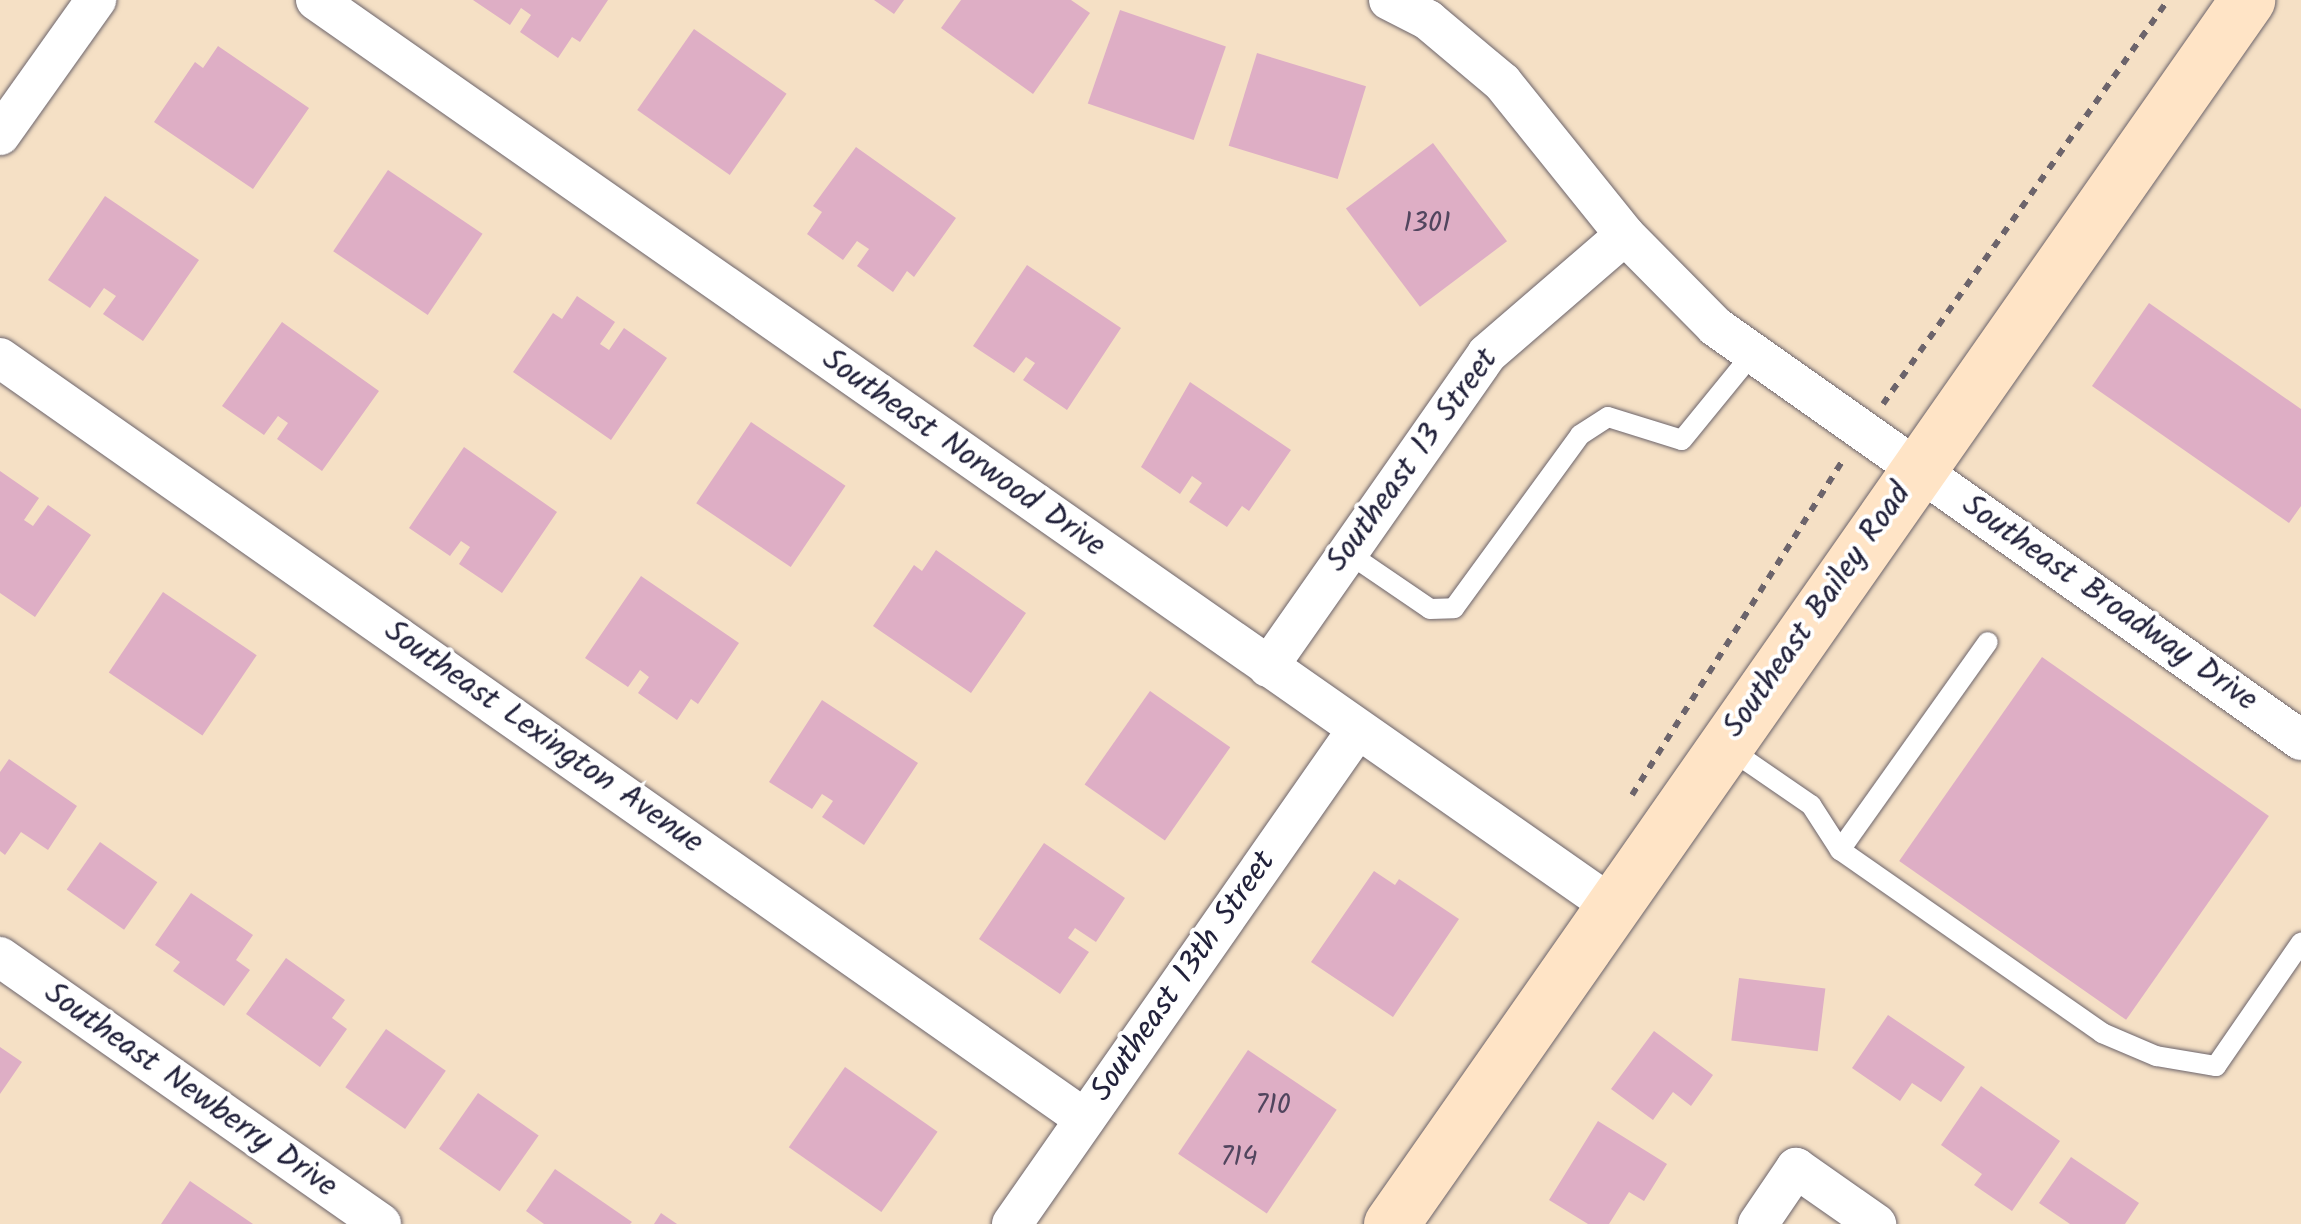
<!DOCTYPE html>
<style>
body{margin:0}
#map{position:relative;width:2301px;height:1224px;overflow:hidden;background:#f5e0c5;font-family:Kalam,sans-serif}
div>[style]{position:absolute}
.building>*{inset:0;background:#deaec5;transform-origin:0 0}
.path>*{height:6px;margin-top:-3px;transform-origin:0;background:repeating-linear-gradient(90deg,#6c646b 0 8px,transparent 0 16px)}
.roads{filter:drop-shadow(0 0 2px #6c646b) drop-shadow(0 0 2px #6c646b)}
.lane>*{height:20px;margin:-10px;padding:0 10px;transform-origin:10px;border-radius:10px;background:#fff}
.street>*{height:40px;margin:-20px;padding:0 20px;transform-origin:20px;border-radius:20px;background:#fff}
.secondary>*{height:55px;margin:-27.5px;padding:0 27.5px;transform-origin:27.5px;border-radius:27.5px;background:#ffe4c6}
span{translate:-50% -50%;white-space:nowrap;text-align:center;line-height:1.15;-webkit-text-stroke:8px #fff;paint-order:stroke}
.number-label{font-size:28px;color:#51455e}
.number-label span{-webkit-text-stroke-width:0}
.street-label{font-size:32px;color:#22223b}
</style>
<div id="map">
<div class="building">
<i style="clip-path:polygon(473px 0,608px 0,580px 42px,572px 37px,558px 58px,520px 32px,531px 15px,521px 8px,510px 25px)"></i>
<i style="clip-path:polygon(874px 0,904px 0,894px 14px)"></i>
<i style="clip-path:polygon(961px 0,1071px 0,1090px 13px,1033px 94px,941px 28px)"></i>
<i style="left:1120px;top:10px;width:112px;height:99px;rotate:19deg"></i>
<i style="left:694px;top:29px;width:113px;height:99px;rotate:35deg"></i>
<i style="clip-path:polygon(218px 46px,309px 108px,253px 189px,154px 122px,195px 62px,203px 68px)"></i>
<i style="left:1257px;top:53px;width:114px;height:97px;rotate:17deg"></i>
<i style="left:1433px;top:143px;width:123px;height:109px;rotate:53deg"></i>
<i style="clip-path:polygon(856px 147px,956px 218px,914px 277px,907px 271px,893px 292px,857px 266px,869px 249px,857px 241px,843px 260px,807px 234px,822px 212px,813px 206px)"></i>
<i style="left:388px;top:170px;width:114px;height:98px;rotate:34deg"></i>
<i style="clip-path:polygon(105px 196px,199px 260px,143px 341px,103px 314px,116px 296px,104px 288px,90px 308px,48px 280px)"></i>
<i style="clip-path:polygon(1027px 265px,1121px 328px,1067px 410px,1023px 380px,1035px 363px,1026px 357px,1014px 373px,973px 346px)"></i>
<i style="clip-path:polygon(577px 296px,615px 322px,600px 344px,609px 350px,624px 328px,667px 358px,611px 440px,513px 372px,553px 313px,562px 319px)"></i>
<i style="clip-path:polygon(2149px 303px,2301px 409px,2301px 506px,2289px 523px,2092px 386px)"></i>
<i style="clip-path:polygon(282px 322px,379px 391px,322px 471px,277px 439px,288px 423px,278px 416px,264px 435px,222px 406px)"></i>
<i style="clip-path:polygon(1190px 382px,1291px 450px,1249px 511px,1242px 506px,1227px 527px,1189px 502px,1202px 483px,1192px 476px,1180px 494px,1141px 467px)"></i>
<i style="left:751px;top:422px;width:114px;height:98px;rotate:34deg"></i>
<i style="clip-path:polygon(464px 447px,557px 512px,502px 593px,459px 564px,470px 547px,461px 541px,450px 556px,409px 528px)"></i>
<i style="clip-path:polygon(0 471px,39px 498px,24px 520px,33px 526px,48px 505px,91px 535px,35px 617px,0 593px)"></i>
<i style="clip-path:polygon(936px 550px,1026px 613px,971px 693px,873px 626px,914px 565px,922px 571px)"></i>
<i style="clip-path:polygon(641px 576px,739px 643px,698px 704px,691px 699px,677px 720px,638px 693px,649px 677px,640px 670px,628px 687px,585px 658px)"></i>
<i style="left:163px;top:592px;width:113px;height:97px;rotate:34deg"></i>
<i style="left:2042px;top:657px;width:277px;height:249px;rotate:35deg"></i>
<i style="left:1150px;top:691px;width:98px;height:114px;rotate:35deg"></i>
<i style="clip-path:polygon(822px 700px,918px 763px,864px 845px,822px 817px,833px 801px,822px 794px,812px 809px,769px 782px)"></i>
<i style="clip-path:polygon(9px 759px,77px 806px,48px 850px,21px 832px,5px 855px,0 851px,0 772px)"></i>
<i style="left:100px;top:842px;width:70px;height:58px;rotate:35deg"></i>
<i style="clip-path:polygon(1044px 843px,1125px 898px,1096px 942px,1075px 928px,1068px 938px,1089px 952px,1060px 994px,979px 939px)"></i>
<i style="clip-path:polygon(1374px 871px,1395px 885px,1399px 879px,1459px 919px,1393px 1017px,1311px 962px)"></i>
<i style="clip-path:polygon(191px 893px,253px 935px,236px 960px,250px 970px,224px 1006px,173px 971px,180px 962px,155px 945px)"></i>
<i style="clip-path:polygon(286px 958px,345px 1000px,332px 1018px,347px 1029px,320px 1067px,246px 1014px)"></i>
<i style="left:1739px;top:978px;width:87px;height:63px;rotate:7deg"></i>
<i style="clip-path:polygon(1888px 1015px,1965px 1067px,1941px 1102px,1912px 1083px,1900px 1101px,1852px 1068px)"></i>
<i style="left:386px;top:1029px;width:73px;height:71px;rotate:35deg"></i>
<i style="clip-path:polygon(1654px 1031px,1713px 1075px,1691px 1106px,1673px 1092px,1653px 1120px,1611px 1089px)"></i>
<i style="clip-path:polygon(0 1047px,22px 1062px,0 1094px)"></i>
<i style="left:1248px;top:1050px;width:107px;height:125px;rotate:34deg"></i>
<i style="left:845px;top:1067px;width:113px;height:98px;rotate:35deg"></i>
<i style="clip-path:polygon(1981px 1086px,2060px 1141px,2012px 1211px,1974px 1185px,1982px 1174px,1941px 1145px)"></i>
<i style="left:478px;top:1093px;width:74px;height:68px;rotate:35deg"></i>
<i style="clip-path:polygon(1598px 1121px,1667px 1164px,1644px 1201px,1629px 1192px,1609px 1224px,1588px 1224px,1549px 1200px)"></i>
<i style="clip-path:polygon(2071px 1157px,2139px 1203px,2125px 1224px,2070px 1224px,2039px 1203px)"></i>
<i style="clip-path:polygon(555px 1169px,632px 1222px,630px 1224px,544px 1224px,526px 1211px)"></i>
<i style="clip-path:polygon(190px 1181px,253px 1224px,161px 1224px)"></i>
<i style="clip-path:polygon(661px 1213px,677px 1224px,654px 1224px)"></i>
</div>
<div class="path">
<i style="left:1883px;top:404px;width:494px;rotate:-54.8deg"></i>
<i style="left:1632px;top:795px;width:397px;rotate:-57.8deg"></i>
</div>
<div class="roads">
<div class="lane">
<i style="left:1348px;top:553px;width:99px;rotate:34.3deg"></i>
<i style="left:1430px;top:609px;width:24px;rotate:-2deg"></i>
<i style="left:1454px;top:608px;width:214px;rotate:-53.9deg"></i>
<i style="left:1580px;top:435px;width:33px;rotate:-33deg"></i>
<i style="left:1608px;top:417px;width:77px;rotate:17.3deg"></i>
<i style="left:1682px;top:440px;width:112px;rotate:-50.8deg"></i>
<i style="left:1728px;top:748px;width:101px;rotate:34.5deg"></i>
<i style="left:1811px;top:805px;width:54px;rotate:57.2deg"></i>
<i style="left:1840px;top:850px;width:320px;rotate:34.9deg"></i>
<i style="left:2102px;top:1033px;width:59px;rotate:23.1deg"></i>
<i style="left:2156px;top:1056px;width:61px;rotate:9.5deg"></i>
<i style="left:2216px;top:1066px;width:150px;rotate:-55.4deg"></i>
<i style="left:1840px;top:850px;width:255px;rotate:-54.6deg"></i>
</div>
<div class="street">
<i style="left:316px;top:0;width:1581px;rotate:34.96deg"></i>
<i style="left:1389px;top:0;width:44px;rotate:27.1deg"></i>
<i style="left:1428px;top:20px;width:97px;rotate:40deg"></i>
<i style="left:1502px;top:82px;width:196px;rotate:51.2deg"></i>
<i style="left:1625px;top:235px;width:129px;rotate:45.3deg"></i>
<i style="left:1716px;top:327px;width:716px;rotate:35.22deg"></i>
<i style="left:0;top:135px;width:166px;rotate:-54.6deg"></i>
<i style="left:0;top:358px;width:1325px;rotate:35.05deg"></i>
<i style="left:1268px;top:667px;width:382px;rotate:-55deg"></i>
<i style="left:1487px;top:354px;width:182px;rotate:-40.8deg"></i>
<i style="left:0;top:957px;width:465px;rotate:35deg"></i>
<i style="left:1012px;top:1224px;width:603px;rotate:-55.07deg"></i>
<i style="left:1758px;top:1224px;width:68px;rotate:-55.8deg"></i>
<i style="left:1796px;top:1168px;width:98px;rotate:35deg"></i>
</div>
<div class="secondary">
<i style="left:1391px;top:1224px;width:1494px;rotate:-55.03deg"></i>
</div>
</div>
<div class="number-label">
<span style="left:1427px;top:224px">1301</span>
<span style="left:1273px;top:1106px">710</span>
<span style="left:1239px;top:1158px">714</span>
</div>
<div class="street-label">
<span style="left:963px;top:454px;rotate:35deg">Southeast Norwood Drive</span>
<span style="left:1413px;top:461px;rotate:-54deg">Southeast 13 Street</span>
<span style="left:2109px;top:604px;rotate:35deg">Southeast Broadway Drive</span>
<span style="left:1818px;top:611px;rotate:-55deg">Southeast Bailey Road</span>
<span style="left:543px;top:738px;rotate:35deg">Southeast Lexington Avenue</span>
<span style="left:1184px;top:977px;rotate:-55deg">Southeast 13th Street</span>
<span style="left:190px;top:1091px;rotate:35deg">Southeast Newberry Drive</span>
</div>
</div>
